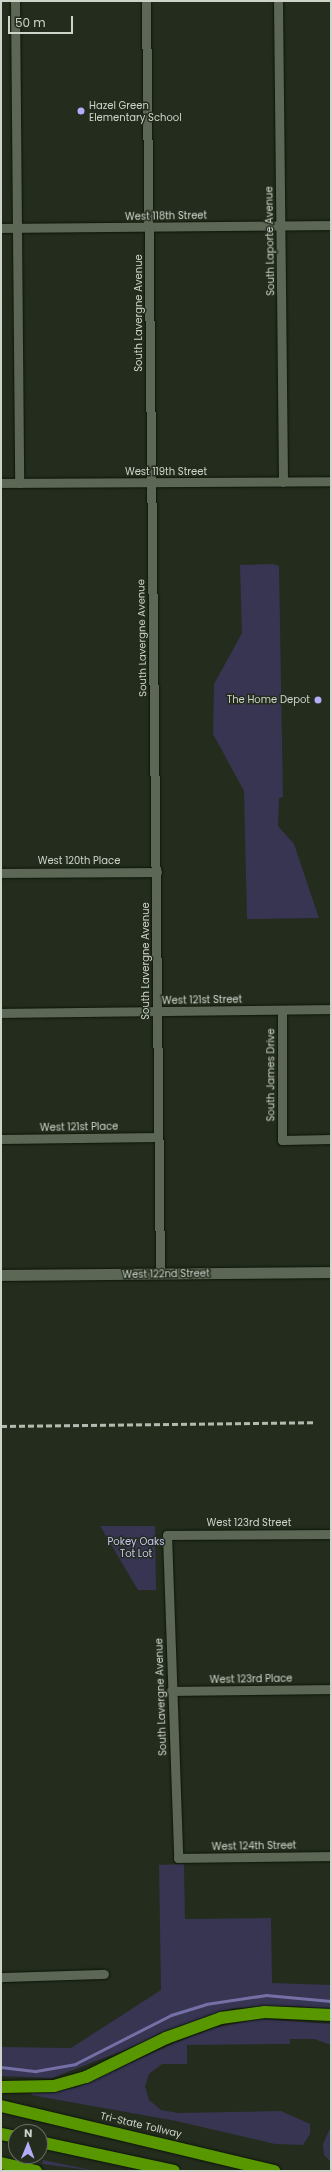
<!DOCTYPE html>
<style>
body{margin:0}
#map{position:relative;width:332px;height:2172px;overflow:hidden;background:#232c1d;font-family:Poppins,sans-serif}
div>[style]{position:absolute}
.green>*{inset:0;background:#373552}
.stream>*{height:2.5px;margin:-1.25px;padding:0 1.25px;transform-origin:1.25px;border-radius:1.25px;background:#7470a5}
.roads{filter:drop-shadow(0 0 1px #0c1407) drop-shadow(0 0 1px #0c1407)}
.minor>*{height:9px;margin:-4.5px;padding:0 4.5px;transform-origin:4.5px;border-radius:4.5px;background:#5d6756}
.tertiary>*{height:11px;margin:-5.5px;padding:0 5.5px;transform-origin:5.5px;border-radius:5.5px;background:#5d6756}
.motorway>*{height:12px;margin:-6px;padding:0 6px;transform-origin:6px;border-radius:6px;background:#589700}
.rail>*{height:2.5px;margin-top:-1.25px;transform-origin:0;background:repeating-linear-gradient(90deg,#b5bab0 0 6px,transparent 0 9px)}
.dots>*{width:11px;height:11px;translate:-50% -50%;box-sizing:border-box;border:2px solid #232c1d;border-radius:50%}
span{translate:-50% -50%;white-space:nowrap;text-align:center;line-height:1.15;-webkit-text-stroke:3px #232c1d;paint-order:stroke}
.poi-label{font-size:10px;color:#cfd4cb}
.left{translate:0 -50%;text-align:left}
.right{translate:-100% -50%;text-align:right}
.street-label{font-size:10px;color:#cfd4cb}
.park-label{font-size:10px;color:#cac7f7}
.frame{position:absolute;inset:0;border:2px solid #cfd4cb;pointer-events:none}
.north{position:absolute;left:8px;top:2124px;width:40px;height:40px;box-sizing:border-box;background:#232c1d;border:1px solid #686f63;border-radius:50%;rotate:1deg;font-size:11px;font-weight:700;line-height:16px;text-align:center;color:#cfd4cb}
.north::after{content:'';display:block;margin:auto;width:14px;height:18px;background:#b3adf9;clip-path:polygon(50% 0,100% 100%,50% 72%,0 100%)}
.scale{position:absolute;left:8px;top:16px;width:65px;height:18px;box-sizing:border-box;border:2px solid #cfd4cb;border-top:0;padding-left:5px;font-size:12px;line-height:14px;white-space:nowrap;color:#cfd4cb;-webkit-text-stroke:3px #232c1d;paint-order:stroke}
</style>
<div id="map">
<div class="green">
<i style="clip-path:polygon(273px 564px,279px 566px,283px 797px,279px 798px,278px 826px,294px 844px,319px 918px,247px 919px,244px 791px,213px 734px,214px 684px,242px 633px,240px 565px)"></i>
<i style="clip-path:polygon(100px 1526px,155px 1526px,156px 1590px,138px 1590px)"></i>
<i style="clip-path:polygon(184px 1864px,185px 1919px,271px 1918px,272px 1983px,331px 1985px,331px 2010px,297px 2006px,233px 2008px,52px 2078px,1px 2076px,1px 2047px,71px 2048px,161px 1990px,159px 1865px)"></i>
<i style="clip-path:polygon(257px 2019px,331px 2024px,331px 2045px,314px 2039px,290px 2039px,290px 2044px,187px 2045px,187px 2064px,162px 2064px,149px 2074px,145px 2086px,149px 2100px,161px 2110px,178px 2113px,281px 2111px,310px 2124px,310px 2134px,303px 2145px,275px 2144px,176px 2121px,31px 2095px,32px 2092px,75px 2088px,175px 2043px,215px 2028px)"></i>
<i style="clip-path:polygon(331px 2126px,331px 2162px,324px 2155px,323px 2144px)"></i>
<i style="clip-path:polygon(43px 2160px,96px 2171px,42px 2164px)"></i>
</div>
<div class="stream">
<i style="left:1px;top:2067px;width:35px;rotate:7deg"></i>
<i style="left:36px;top:2071px;width:40px;rotate:-10deg"></i>
<i style="left:75px;top:2064px;width:108px;rotate:-27deg"></i>
<i style="left:171px;top:2015px;width:37px;rotate:-17deg"></i>
<i style="left:206px;top:2004px;width:61px;rotate:-8.5deg"></i>
<i style="left:266px;top:1995px;width:65px;rotate:5.3deg"></i>
</div>
<div class="roads">
<div class="minor">
<i style="left:15px;top:1px;width:482px;rotate:89.5deg"></i>
<i style="left:146px;top:1px;width:1273px;rotate:89.37deg"></i>
<i style="left:278px;top:1px;width:481px;rotate:89.4deg"></i>
<i style="left:1px;top:228px;width:330px;rotate:-0.5deg"></i>
<i style="left:1px;top:483px;width:330px;rotate:-0.3deg"></i>
<i style="left:1px;top:873px;width:156px;rotate:-0.4deg"></i>
<i style="left:282px;top:1010px;width:130px;rotate:90deg"></i>
<i style="left:282px;top:1140px;width:49px;rotate:-1.2deg"></i>
<i style="left:1px;top:1013px;width:330px;rotate:-0.7deg"></i>
<i style="left:1px;top:1139px;width:157px;rotate:-0.7deg"></i>
<i style="left:331px;top:1534px;width:164px;rotate:179.7deg"></i>
<i style="left:167px;top:1535px;width:323px;rotate:88deg"></i>
<i style="left:178px;top:1858px;width:153px;rotate:-0.7deg"></i>
<i style="left:171px;top:1691px;width:160px;rotate:-0.7deg"></i>
<i style="left:1px;top:1977px;width:103px;rotate:-1.7deg"></i>
</div>
<div class="tertiary">
<i style="left:1px;top:1275px;width:330px;rotate:-0.5deg"></i>
</div>
<div class="motorway">
<i style="left:1px;top:2087px;width:53px;rotate:-1.1deg"></i>
<i style="left:54px;top:2086px;width:33px;rotate:-16deg"></i>
<i style="left:86px;top:2077px;width:89px;rotate:-26deg"></i>
<i style="left:166px;top:2038px;width:59px;rotate:-20deg"></i>
<i style="left:221px;top:2018px;width:44px;rotate:-7.8deg"></i>
<i style="left:265px;top:2012px;width:66px;rotate:2.6deg"></i>
<i style="left:1px;top:2106px;width:281px;rotate:13.4deg"></i>
<i style="left:1px;top:2134px;width:15px;rotate:11deg"></i>
<i style="left:40px;top:2142px;width:137px;rotate:12.2deg"></i>
<i style="left:1px;top:2163px;width:36px;rotate:13deg"></i>
</div>
</div>
<div class="rail">
<i style="left:1px;top:1426px;width:313px;rotate:-0.7deg"></i>
</div>
<div class="dots">
<i style="left:81px;top:111px;background:#b3adf9"></i>
<i style="left:318px;top:700px;background:#b3adf9"></i>
</div>
<div class="poi-label">
<span class="left" style="left:89px;top:111px">Hazel Green<br>Elementary School</span>
<span class="right" style="left:310px;top:700px">The Home Depot</span>
</div>
<div class="street-label">
<span style="left:166px;top:216px;rotate:-1deg">West 118th Street</span>
<span style="left:270px;top:241px;rotate:-91deg">South Laporte Avenue</span>
<span style="left:139px;top:313px;rotate:-90deg">South Lavergne Avenue</span>
<span style="left:166px;top:472px">West 119th Street</span>
<span style="left:142px;top:638px;rotate:-91deg">South Lavergne Avenue</span>
<span style="left:79px;top:861px">West 120th Place</span>
<span style="left:146px;top:961px;rotate:-90deg">South Lavergne Avenue</span>
<span style="left:202px;top:1000px;rotate:-1deg">West 121st Street</span>
<span style="left:271px;top:1075px;rotate:-90deg">South James Drive</span>
<span style="left:79px;top:1127px;rotate:-1deg">West 121st Place</span>
<span style="left:166px;top:1274px;rotate:-1deg">West 122nd Street</span>
<span style="left:249px;top:1523px">West 123rd Street</span>
<span style="left:251px;top:1679px;rotate:-1deg">West 123rd Place</span>
<span style="left:161px;top:1697px;rotate:-92deg">South Lavergne Avenue</span>
<span style="left:254px;top:1846px;rotate:-1deg">West 124th Street</span>
<span style="left:141px;top:2125px;rotate:13deg">Tri-State Tollway</span>
</div>
<div class="park-label">
<span style="left:136px;top:1547px">Pokey Oaks<br>Tot Lot</span>
</div>
<div class="frame"></div>
<div class="north">N</div>
<div class="scale">50 m</div>
</div>
